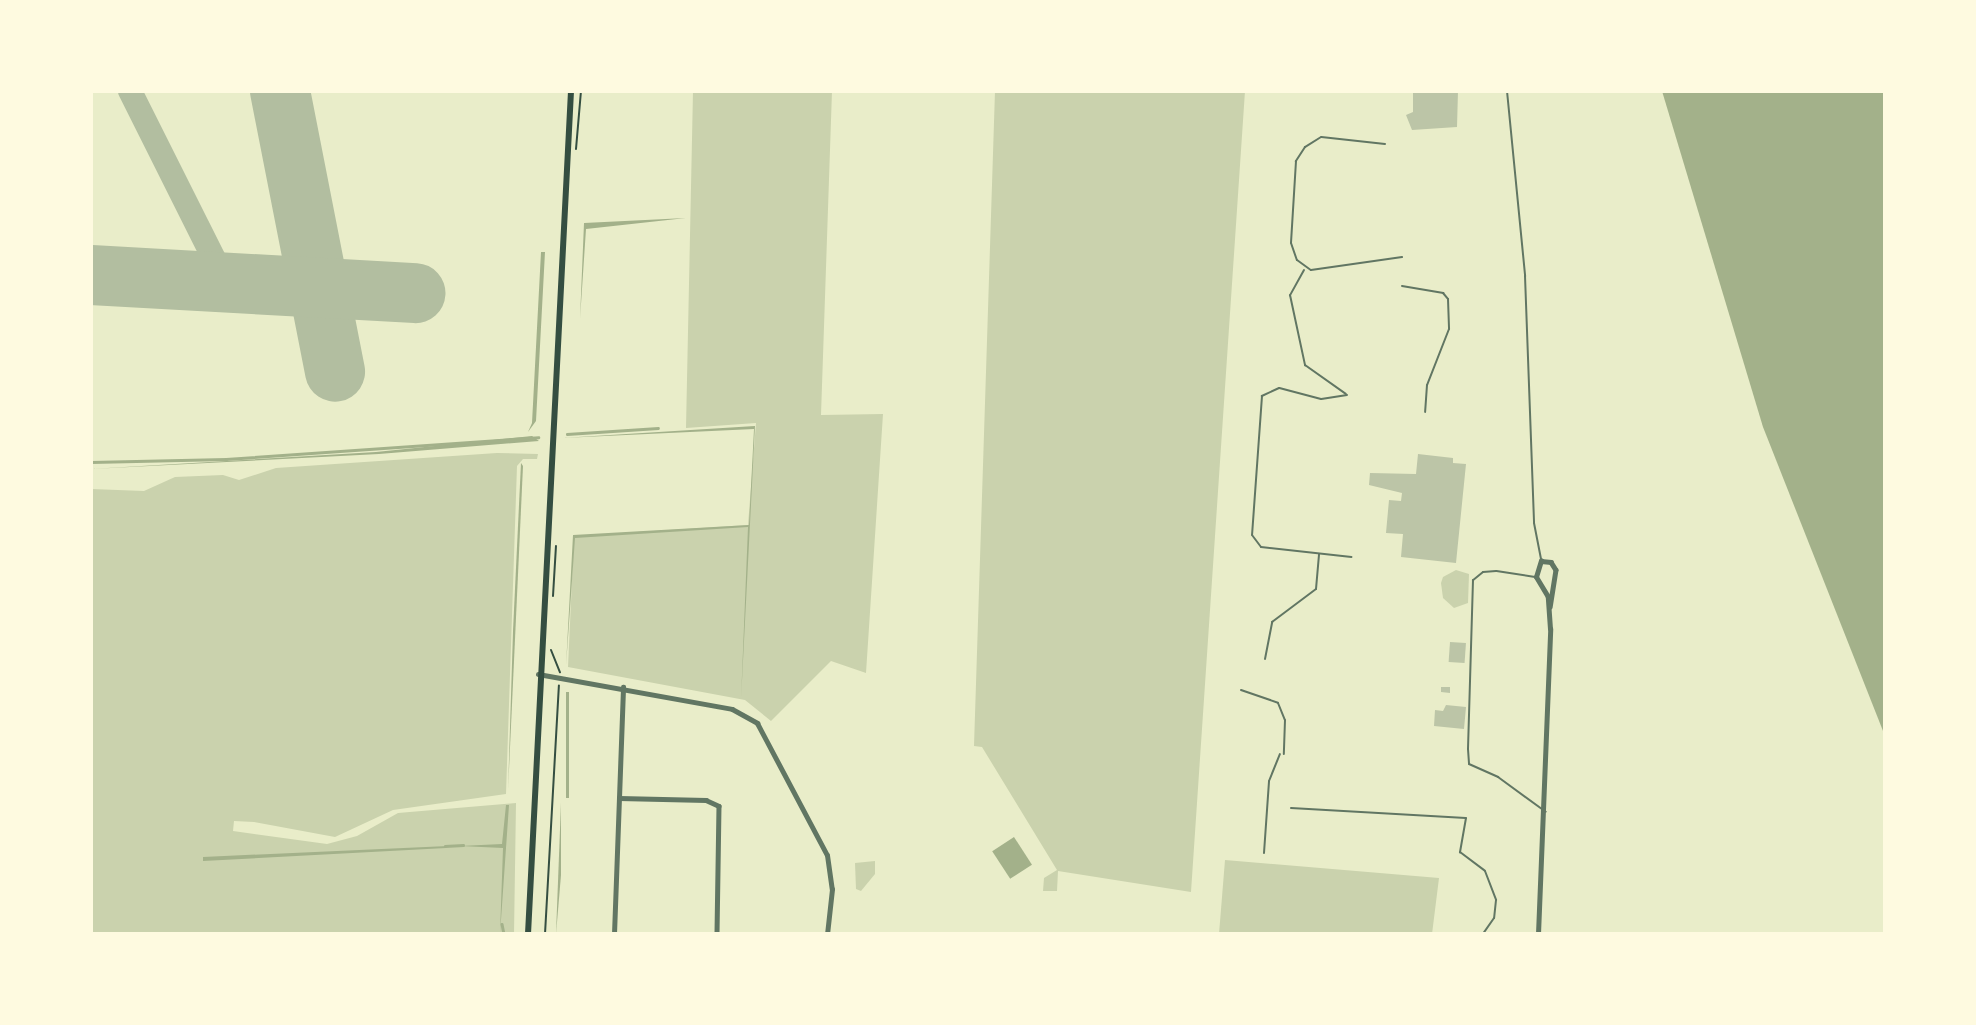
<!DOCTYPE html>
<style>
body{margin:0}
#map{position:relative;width:1976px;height:1025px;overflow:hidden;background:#e9edc9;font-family:Figtree,sans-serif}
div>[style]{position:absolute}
.green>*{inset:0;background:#cad2ad}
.water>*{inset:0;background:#a3b18a;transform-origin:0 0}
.stream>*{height:2.5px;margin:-1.25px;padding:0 1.25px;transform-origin:1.25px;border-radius:1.25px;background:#a3b18a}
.taxiway>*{height:24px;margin:-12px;padding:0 12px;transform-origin:12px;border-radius:12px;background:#b2bea0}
.runway>*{height:60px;margin:-30px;padding:0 30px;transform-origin:30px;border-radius:30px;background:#b2bea0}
.building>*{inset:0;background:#bcc5a7;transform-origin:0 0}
.path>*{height:2px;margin:-1px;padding:0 1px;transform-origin:1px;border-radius:1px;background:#344e41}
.service>*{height:2px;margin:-1px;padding:0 1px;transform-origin:1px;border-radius:1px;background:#617663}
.minor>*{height:4.5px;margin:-2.25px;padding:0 2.25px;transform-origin:2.25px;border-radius:2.25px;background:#617663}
.tertiary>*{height:5px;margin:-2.5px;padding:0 2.5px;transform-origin:2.5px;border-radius:2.5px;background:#617663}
.primary>*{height:6px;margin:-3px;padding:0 3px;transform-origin:3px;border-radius:3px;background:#344e41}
span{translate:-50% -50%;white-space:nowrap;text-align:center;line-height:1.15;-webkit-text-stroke:5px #fefae0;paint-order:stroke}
.frame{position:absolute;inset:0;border:93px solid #fefae0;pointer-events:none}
</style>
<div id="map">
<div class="green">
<i style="clip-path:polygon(693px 91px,832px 91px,821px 415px,883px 414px,866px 673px,831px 661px,771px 721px,745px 700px,568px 667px,574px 536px,748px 525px,756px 423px,686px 428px)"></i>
<i style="clip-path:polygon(995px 91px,1245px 91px,1191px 892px,1058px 871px,1057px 891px,1043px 891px,1044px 878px,1057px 870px,982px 747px,974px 746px)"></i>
<i style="clip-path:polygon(497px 453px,538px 454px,537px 459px,523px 459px,517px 466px,506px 794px,393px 810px,335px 837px,254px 822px,234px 821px,233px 831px,327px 844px,357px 836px,398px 813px,516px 803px,514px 934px,91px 934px,91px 489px,144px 491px,175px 477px,223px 475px,239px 480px,276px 468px)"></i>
<i style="clip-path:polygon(1456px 570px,1469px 574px,1468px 603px,1454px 608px,1443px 598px,1441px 583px,1443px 577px)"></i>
<i style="clip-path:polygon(1225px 860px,1439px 878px,1432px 934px,1219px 934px)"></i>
<i style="clip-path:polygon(875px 861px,875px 874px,861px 891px,856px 889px,855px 863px)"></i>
</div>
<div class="water">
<i style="clip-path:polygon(1662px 91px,1885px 91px,1885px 736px,1763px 427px)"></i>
<i style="clip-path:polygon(686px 218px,586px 229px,580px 319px,584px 223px)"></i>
<i style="clip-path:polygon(541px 252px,545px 252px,536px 421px,528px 432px,532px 423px)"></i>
<i style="clip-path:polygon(755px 426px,741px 700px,748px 527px,575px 538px,566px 666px,573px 535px,749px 525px,754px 429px,562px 438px)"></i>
<i style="clip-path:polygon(532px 436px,539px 441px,379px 454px,91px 469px,376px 452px)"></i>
<i style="clip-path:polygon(521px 463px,523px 466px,508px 791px,513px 631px)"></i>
<i style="left:566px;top:692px;width:3px;height:106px"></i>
<i style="clip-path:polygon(561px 803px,561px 875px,556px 934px)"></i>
<i style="clip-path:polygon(506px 805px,509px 805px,500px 934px,503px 848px,460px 846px,502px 844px)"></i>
<i style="left:1014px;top:837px;width:33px;height:26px;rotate:57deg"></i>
<i style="clip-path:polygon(448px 846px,446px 848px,203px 861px,203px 857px)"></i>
</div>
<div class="stream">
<i style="left:567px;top:434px;width:91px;rotate:-3.8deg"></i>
<i style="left:91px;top:462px;width:135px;rotate:-1.3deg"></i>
<i style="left:226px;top:459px;width:313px;rotate:-4deg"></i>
<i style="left:445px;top:846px;width:18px;rotate:-3deg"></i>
<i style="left:502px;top:924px;width:10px;rotate:79deg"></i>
</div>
<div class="taxiway">
<i style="left:130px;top:91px;width:215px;rotate:63.4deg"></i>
</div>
<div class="runway">
<i style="left:280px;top:91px;width:286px;rotate:78.9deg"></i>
<i style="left:91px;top:275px;width:325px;rotate:3.2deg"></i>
</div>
<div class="building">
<i style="clip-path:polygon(1413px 91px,1458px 91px,1457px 127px,1412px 130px,1406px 115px,1413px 112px)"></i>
<i style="clip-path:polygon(1418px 454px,1453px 458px,1453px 463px,1466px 464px,1456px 563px,1401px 557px,1403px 534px,1386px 533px,1389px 500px,1401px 501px,1402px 493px,1369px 485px,1370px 473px,1416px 474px)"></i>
<i style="left:1450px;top:642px;width:16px;height:20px;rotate:4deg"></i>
<i style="clip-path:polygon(1441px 687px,1450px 687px,1450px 693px,1441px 692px)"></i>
<i style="clip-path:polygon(1446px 705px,1466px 707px,1464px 729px,1434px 726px,1435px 710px,1443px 711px)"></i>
</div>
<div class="path">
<i style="left:576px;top:149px;width:58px;rotate:-85.1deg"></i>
<i style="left:553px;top:596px;width:50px;rotate:-86.6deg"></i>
<i style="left:551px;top:650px;width:24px;rotate:68deg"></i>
<i style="left:545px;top:934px;width:249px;rotate:-86.8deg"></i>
</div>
<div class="service">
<i style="left:1507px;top:91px;width:186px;rotate:84.4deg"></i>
<i style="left:1525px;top:276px;width:247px;rotate:87.9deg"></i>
<i style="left:1534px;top:523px;width:38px;rotate:79deg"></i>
<i style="left:1385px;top:144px;width:64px;rotate:-173.8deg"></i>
<i style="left:1321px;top:137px;width:19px;rotate:148deg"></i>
<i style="left:1305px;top:147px;width:17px;rotate:123deg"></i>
<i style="left:1296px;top:161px;width:82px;rotate:93.5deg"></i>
<i style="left:1291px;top:243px;width:18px;rotate:71deg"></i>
<i style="left:1297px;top:260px;width:17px;rotate:36deg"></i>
<i style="left:1311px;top:270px;width:92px;rotate:-8.1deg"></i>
<i style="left:1304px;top:270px;width:29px;rotate:119deg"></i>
<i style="left:1290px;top:295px;width:72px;rotate:77.9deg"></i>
<i style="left:1305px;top:365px;width:50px;rotate:35.3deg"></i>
<i style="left:1402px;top:286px;width:42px;rotate:9.7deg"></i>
<i style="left:1443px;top:293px;width:8px;rotate:50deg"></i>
<i style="left:1448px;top:299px;width:30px;rotate:88deg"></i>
<i style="left:1449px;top:329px;width:60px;rotate:111.4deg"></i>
<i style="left:1427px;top:385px;width:27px;rotate:94deg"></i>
<i style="left:1347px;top:395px;width:26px;rotate:171deg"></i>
<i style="left:1321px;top:399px;width:43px;rotate:-165.3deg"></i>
<i style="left:1279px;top:388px;width:19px;rotate:155deg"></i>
<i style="left:1262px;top:396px;width:139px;rotate:94.1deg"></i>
<i style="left:1252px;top:535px;width:15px;rotate:53deg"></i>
<i style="left:1261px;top:547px;width:91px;rotate:6.3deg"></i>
<i style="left:1535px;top:577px;width:39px;rotate:-171deg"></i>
<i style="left:1496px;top:571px;width:13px;rotate:176deg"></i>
<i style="left:1483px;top:572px;width:13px;rotate:141deg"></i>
<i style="left:1473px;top:580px;width:169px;rotate:91.7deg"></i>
<i style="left:1468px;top:749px;width:15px;rotate:86deg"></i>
<i style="left:1469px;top:764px;width:32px;rotate:24deg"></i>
<i style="left:1498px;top:777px;width:59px;rotate:36.1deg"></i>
<i style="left:1265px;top:659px;width:38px;rotate:-79deg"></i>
<i style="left:1272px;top:622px;width:55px;rotate:-36.9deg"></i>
<i style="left:1316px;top:589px;width:35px;rotate:-85deg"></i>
<i style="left:1241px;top:690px;width:39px;rotate:19deg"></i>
<i style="left:1278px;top:703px;width:18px;rotate:68deg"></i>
<i style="left:1285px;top:720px;width:34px;rotate:92deg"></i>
<i style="left:1291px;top:808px;width:175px;rotate:3.3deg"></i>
<i style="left:1466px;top:818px;width:35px;rotate:100deg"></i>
<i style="left:1460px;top:852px;width:31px;rotate:37deg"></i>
<i style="left:1485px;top:871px;width:31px;rotate:69deg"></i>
<i style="left:1496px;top:900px;width:18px;rotate:96deg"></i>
<i style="left:1494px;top:918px;width:19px;rotate:125deg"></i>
<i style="left:1264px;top:853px;width:72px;rotate:-86deg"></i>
<i style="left:1269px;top:781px;width:29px;rotate:-68deg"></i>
</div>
<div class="minor">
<i style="left:619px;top:798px;width:87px;rotate:1.3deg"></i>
<i style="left:706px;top:800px;width:14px;rotate:25deg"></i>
<i style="left:719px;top:806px;width:128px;rotate:90.9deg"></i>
<i style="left:614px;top:934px;width:247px;rotate:-87.9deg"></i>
<i style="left:1538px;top:934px;width:305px;rotate:-87.7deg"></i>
<i style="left:1550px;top:629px;width:32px;rotate:-94deg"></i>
<i style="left:1548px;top:597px;width:23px;rotate:-121deg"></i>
<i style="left:1536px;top:577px;width:17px;rotate:-73deg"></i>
<i style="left:1541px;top:561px;width:10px;rotate:6deg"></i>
<i style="left:1551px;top:562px;width:9px;rotate:58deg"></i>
<i style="left:1556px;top:570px;width:37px;rotate:99deg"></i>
</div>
<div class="tertiary">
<i style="left:538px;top:674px;width:197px;rotate:10.2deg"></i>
<i style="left:732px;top:709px;width:29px;rotate:29deg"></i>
<i style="left:757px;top:723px;width:149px;rotate:62.1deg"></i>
<i style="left:827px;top:855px;width:34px;rotate:82deg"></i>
<i style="left:832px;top:889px;width:45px;rotate:96.3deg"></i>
</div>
<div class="primary">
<i style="left:528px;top:934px;width:844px;rotate:-87.08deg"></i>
</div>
<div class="frame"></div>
</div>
